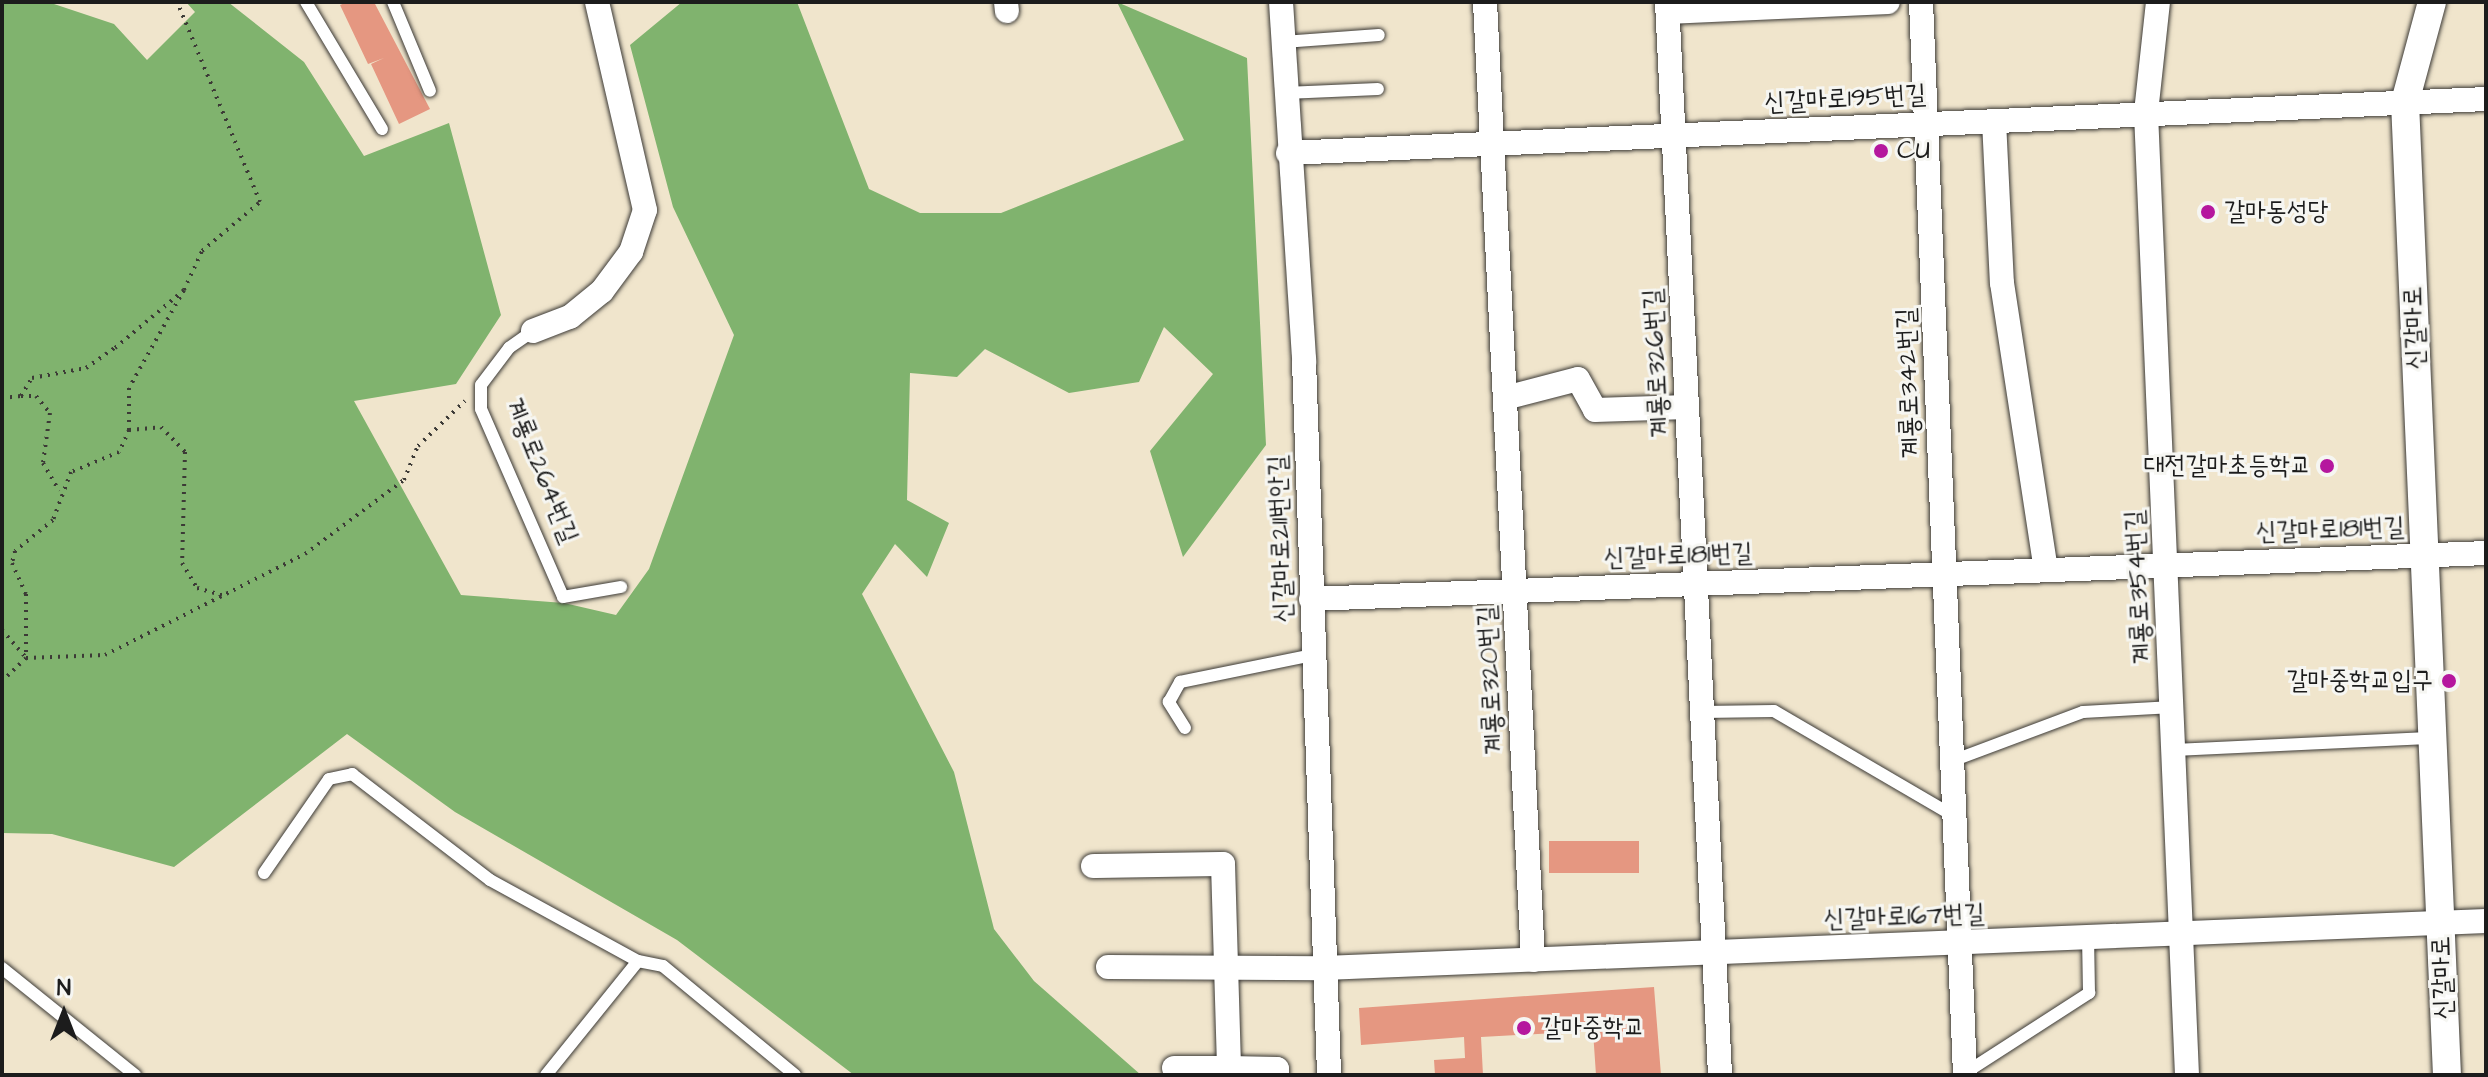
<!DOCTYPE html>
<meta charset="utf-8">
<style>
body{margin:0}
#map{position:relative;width:2488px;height:1077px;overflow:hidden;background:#f0e5cc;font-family:"Architects Daughter","Poor Story",sans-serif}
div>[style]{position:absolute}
.forest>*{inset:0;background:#80b36e}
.building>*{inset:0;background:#e59781;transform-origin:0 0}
.path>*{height:4px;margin-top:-2px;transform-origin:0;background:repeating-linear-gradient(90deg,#3c3a36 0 2px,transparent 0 8px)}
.roads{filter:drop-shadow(0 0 2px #3c3a36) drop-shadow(0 0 2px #3c3a36)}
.service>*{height:12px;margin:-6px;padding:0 6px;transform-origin:6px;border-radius:6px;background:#fff}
.minor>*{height:24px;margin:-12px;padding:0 12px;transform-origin:12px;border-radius:12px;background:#fff}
.tertiary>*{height:28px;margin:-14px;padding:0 14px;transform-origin:14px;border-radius:14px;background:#fff}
.dots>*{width:22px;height:22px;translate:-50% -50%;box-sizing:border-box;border:4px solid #f6f6f2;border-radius:50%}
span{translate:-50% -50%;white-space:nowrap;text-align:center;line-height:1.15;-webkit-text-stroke:6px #f6f6f2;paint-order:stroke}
.street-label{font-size:26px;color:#1c1c1c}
.poi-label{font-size:26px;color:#1c1c1c}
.left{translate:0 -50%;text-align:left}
.right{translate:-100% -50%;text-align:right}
.frame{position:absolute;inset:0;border:4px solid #1c1c1c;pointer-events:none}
.north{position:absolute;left:24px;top:973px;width:80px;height:80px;-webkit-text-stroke:6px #f6f6f2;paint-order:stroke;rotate:0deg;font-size:22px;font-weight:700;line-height:32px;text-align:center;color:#1c1c1c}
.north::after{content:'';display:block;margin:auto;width:28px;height:36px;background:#1c1c1c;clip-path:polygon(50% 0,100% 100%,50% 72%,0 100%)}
</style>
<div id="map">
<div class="forest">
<i style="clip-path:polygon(2px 2px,48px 2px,114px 24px,147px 60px,195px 12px,186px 2px,228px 2px,304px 62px,364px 156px,449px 123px,501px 315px,456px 384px,354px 401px,461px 595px,564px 603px,616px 615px,649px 569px,734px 335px,673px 207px,630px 45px,682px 2px,797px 2px,869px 189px,920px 213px,1001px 213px,1184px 140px,1117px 2px,1247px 58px,1266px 445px,1183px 557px,1150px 451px,1213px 374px,1164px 327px,1139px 382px,1069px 393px,985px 349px,957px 377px,910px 373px,907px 500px,949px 523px,927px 577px,895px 544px,862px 594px,954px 772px,994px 929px,1034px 981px,1141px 1075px,854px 1075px,677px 940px,455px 812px,347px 734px,174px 867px,52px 834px,2px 833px)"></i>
</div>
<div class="building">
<i style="clip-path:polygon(347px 2px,374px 2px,430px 109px,399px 124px,371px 64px,384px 58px,368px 64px,340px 5px)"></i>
<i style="left:1639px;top:841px;width:32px;height:90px;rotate:90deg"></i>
<i style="clip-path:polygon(1654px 987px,1661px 1075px,1596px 1075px,1593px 1031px,1481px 1037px,1483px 1075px,1435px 1075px,1434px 1060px,1465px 1058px,1464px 1037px,1361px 1045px,1359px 1008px)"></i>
</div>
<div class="path">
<i style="left:184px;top:290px;width:112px;rotate:119.3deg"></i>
<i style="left:129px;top:388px;width:42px;rotate:90deg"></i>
<i style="left:129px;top:430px;width:24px;rotate:114deg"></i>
<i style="left:119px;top:452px;width:52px;rotate:157.4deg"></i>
<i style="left:71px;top:472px;width:51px;rotate:110.6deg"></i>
<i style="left:53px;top:520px;width:49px;rotate:140.8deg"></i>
<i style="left:15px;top:551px;width:12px;rotate:104deg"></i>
<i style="left:12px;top:563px;width:34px;rotate:66deg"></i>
<i style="left:26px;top:594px;width:64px;rotate:90deg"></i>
<i style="left:26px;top:658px;width:79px;rotate:-2.2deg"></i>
<i style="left:105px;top:655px;width:224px;rotate:-26.8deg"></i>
<i style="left:305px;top:554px;width:124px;rotate:-36.8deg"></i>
<i style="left:404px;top:480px;width:37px;rotate:-68deg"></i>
<i style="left:418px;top:446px;width:65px;rotate:-43.8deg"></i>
<i style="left:21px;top:396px;width:15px"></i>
<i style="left:36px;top:396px;width:22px;rotate:51deg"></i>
<i style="left:50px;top:413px;width:50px;rotate:98deg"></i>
<i style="left:43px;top:463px;width:32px;rotate:60deg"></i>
<i style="left:2px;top:398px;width:19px;rotate:-6deg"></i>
<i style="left:21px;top:396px;width:21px;rotate:-59deg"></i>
<i style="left:32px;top:378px;width:55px;rotate:-10.5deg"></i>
<i style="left:86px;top:368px;width:35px;rotate:-35deg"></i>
<i style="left:115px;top:348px;width:90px;rotate:-40deg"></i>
<i style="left:184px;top:290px;width:43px;rotate:-65.2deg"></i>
<i style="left:202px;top:251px;width:76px;rotate:-40.2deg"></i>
<i style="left:260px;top:202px;width:217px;rotate:-112.5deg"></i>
<i style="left:129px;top:430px;width:32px;rotate:-5deg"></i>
<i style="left:161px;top:427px;width:35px;rotate:46deg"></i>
<i style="left:185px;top:452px;width:111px;rotate:91.5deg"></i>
<i style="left:182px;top:563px;width:29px;rotate:59deg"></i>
<i style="left:197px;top:588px;width:26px;rotate:16deg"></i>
<i style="left:2px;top:630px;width:37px;rotate:49deg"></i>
<i style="left:26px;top:658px;width:33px;rotate:136deg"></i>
</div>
<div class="roads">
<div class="service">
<i style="left:306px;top:2px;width:148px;rotate:59.1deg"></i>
<i style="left:393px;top:2px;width:96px;rotate:67.4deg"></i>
<i style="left:1283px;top:42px;width:96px;rotate:-4.2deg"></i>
<i style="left:1285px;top:93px;width:93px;rotate:-2.5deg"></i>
<i style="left:533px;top:331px;width:29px;rotate:145deg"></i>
<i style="left:509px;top:348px;width:46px;rotate:127.1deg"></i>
<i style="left:481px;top:385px;width:24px;rotate:90deg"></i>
<i style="left:481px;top:409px;width:205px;rotate:66.4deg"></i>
<i style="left:563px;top:597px;width:59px;rotate:-9.8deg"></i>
<i style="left:1702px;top:712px;width:72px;rotate:-0.8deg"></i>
<i style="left:1774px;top:711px;width:208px;rotate:30.3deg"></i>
<i style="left:1185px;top:728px;width:31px;rotate:-122deg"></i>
<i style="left:1169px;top:702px;width:23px;rotate:-61deg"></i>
<i style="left:1180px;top:682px;width:136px;rotate:-11.5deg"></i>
<i style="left:2175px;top:750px;width:258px;rotate:-2.7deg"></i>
<i style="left:1952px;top:761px;width:140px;rotate:-20.5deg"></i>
<i style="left:2083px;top:712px;width:90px;rotate:-3.2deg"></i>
<i style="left:264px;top:873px;width:114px;rotate:-55.3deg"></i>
<i style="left:329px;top:779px;width:24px;rotate:-12deg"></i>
<i style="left:352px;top:774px;width:174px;rotate:37.5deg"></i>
<i style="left:490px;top:880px;width:169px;rotate:28.7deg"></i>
<i style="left:2px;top:968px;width:171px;rotate:38.8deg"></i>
<i style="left:1965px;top:1073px;width:148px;rotate:-32.8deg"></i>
<i style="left:2089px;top:993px;width:56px;rotate:-91deg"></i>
<i style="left:546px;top:1075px;width:146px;rotate:-51.1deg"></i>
<i style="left:638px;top:961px;width:25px;rotate:11deg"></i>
<i style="left:663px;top:966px;width:171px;rotate:39.5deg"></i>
</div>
<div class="minor">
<i style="left:1006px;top:2px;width:9px;rotate:84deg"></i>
<i style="left:1281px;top:2px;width:360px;rotate:86.3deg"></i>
<i style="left:1304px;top:361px;width:714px;rotate:87.99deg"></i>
<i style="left:1485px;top:2px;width:959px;rotate:87.13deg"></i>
<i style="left:1667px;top:2px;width:1074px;rotate:87.17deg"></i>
<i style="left:1921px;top:2px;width:1074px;rotate:87.65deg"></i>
<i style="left:2158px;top:2px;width:112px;rotate:96.2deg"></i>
<i style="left:2146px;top:113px;width:963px;rotate:87.56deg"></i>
<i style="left:1668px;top:12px;width:220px;rotate:-2.6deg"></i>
<i style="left:1994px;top:121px;width:162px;rotate:87.2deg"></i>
<i style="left:2002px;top:283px;width:290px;rotate:81.3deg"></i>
<i style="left:1288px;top:153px;width:1199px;rotate:-2.58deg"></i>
<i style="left:533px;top:331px;width:40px;rotate:-21deg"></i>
<i style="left:570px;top:317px;width:41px;rotate:-39.1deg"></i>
<i style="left:602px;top:291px;width:49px;rotate:-53.4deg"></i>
<i style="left:631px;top:252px;width:44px;rotate:-71.6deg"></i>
<i style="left:645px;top:210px;width:213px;rotate:-103deg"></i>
<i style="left:1505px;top:398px;width:75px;rotate:-14.6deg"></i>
<i style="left:1578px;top:379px;width:35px;rotate:61deg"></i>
<i style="left:1595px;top:410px;width:92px;rotate:-1.9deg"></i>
<i style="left:1311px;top:599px;width:1176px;rotate:-2.24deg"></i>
<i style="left:1093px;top:866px;width:130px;rotate:-0.9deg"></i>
<i style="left:1223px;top:864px;width:204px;rotate:88.3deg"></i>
<i style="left:1229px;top:1068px;width:48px;rotate:1.2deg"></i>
<i style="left:1277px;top:1069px;width:6px;rotate:90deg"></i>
<i style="left:1108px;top:967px;width:216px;rotate:0.3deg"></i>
<i style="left:1324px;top:968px;width:1163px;rotate:-2.32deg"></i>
<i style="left:1174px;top:1068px;width:55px"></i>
</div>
<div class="tertiary">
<i style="left:2432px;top:2px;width:104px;rotate:105.1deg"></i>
<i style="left:2405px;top:102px;width:974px;rotate:87.53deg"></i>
</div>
</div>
<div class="dots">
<i style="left:1881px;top:151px;background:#b5179e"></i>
<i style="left:2208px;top:212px;background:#b5179e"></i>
<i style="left:2327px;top:466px;background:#b5179e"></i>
<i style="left:2449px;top:681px;background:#b5179e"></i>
<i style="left:1524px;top:1028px;background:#b5179e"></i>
</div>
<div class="street-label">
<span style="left:1845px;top:99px;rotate:-3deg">신갈마로195번길</span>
<span style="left:2415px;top:328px;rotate:-92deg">신갈마로</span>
<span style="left:1657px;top:363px;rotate:-93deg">계룡로326번길</span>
<span style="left:1909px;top:383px;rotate:-92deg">계룡로342번길</span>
<span style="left:541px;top:471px;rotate:68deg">계룡로264번길</span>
<span style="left:2330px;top:530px;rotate:-2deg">신갈마로181번길</span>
<span style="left:1281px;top:539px;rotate:-92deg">신갈마로211번안길</span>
<span style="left:1678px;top:556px;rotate:-2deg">신갈마로181번길</span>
<span style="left:2139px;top:587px;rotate:-93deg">계룡로354번길</span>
<span style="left:1491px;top:680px;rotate:-93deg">계룡로320번길</span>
<span style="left:1904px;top:917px;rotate:-2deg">신갈마로167번길</span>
<span style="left:2443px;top:978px;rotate:-92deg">신갈마로</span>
</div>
<div class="poi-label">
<span class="left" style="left:1897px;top:151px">CU</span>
<span class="left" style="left:2224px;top:212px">갈마동성당</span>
<span class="right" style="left:2311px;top:466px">대전갈마초등학교</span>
<span class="right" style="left:2433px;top:681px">갈마중학교입구</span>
<span class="left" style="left:1540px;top:1028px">갈마중학교</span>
</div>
<div class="frame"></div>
<div class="north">N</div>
</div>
